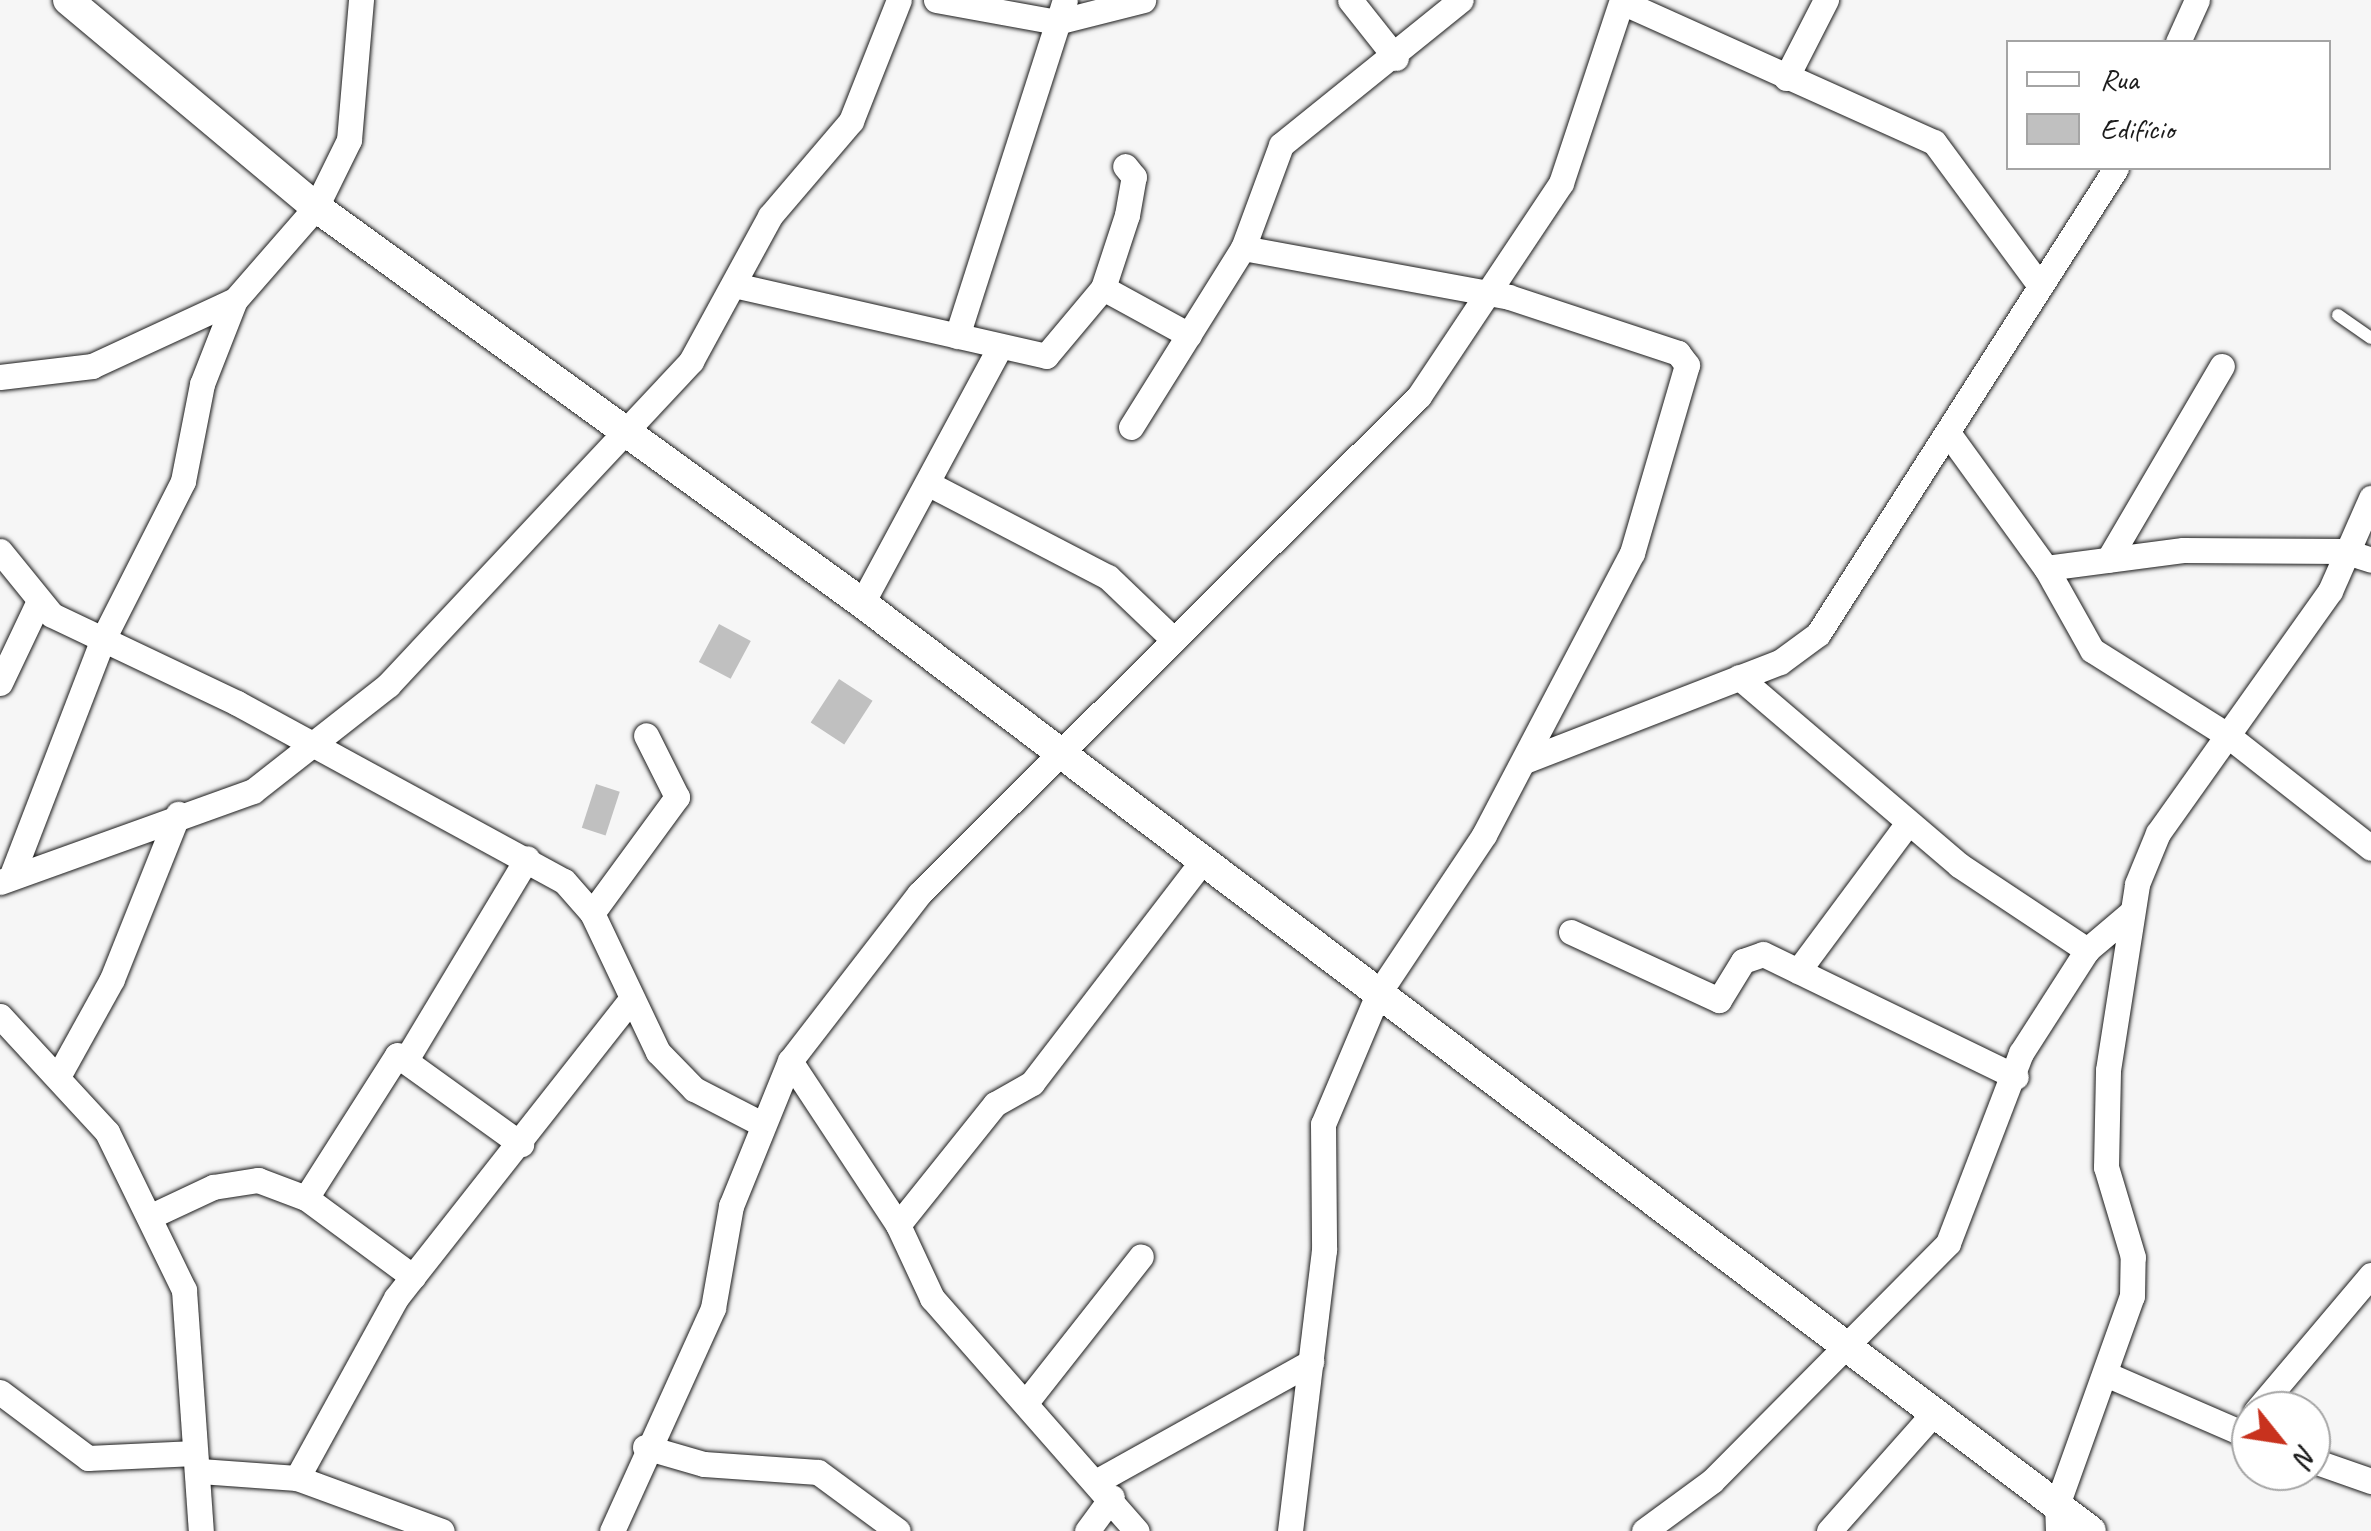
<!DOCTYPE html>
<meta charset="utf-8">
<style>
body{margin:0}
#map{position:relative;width:2371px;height:1531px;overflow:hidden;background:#f6f6f6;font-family:Caveat,sans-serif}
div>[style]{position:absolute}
.building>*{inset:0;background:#c0c0c0;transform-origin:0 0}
.roads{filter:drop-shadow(0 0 2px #1c1c1c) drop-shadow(0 0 2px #1c1c1c)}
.service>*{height:12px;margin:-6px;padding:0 6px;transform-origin:6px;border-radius:6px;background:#fff}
.minor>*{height:25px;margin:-12.5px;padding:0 12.5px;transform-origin:12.5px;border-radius:12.5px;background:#fff}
.tertiary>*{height:30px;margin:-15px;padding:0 15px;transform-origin:15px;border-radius:15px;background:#fff}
span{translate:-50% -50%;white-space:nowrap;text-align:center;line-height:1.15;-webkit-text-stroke:8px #fff;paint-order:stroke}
.legend{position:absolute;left:2006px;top:40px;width:325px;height:130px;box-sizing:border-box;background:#fff;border:2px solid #a4a4a4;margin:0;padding:12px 18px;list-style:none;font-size:30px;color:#1c1c1c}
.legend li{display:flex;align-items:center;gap:20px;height:50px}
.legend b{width:50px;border:2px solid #a4a4a4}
.north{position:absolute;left:2231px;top:1391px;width:100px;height:100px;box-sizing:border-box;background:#fff;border:2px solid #a4a4a4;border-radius:50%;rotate:120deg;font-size:28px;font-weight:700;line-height:40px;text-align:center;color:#1c1c1c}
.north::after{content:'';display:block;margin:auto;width:35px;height:45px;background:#c8321e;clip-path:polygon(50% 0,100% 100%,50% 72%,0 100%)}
</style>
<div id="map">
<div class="building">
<i style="left:719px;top:624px;width:36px;height:43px;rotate:28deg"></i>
<i style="left:839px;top:679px;width:40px;height:52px;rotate:33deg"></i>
<i style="left:596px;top:784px;width:25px;height:46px;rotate:18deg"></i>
</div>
<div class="roads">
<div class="service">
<i style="left:2338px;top:315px;width:40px;rotate:34.9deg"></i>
</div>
<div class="minor">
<i style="left:936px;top:0;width:123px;rotate:10.3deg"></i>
<i style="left:1057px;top:22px;width:89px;rotate:-14.3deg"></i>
<i style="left:1350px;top:0;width:74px;rotate:51.6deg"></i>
<i style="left:1622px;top:2px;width:342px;rotate:24.2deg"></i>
<i style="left:1934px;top:142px;width:179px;rotate:53.6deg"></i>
<i style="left:2178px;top:42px;width:46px;rotate:-65.7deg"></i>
<i style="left:1786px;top:78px;width:88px;rotate:-62.9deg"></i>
<i style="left:1243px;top:248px;width:270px;rotate:10.4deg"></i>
<i style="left:1509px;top:297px;width:178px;rotate:18.3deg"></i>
<i style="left:1678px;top:353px;width:15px;rotate:53deg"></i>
<i style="left:1687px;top:365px;width:196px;rotate:106.3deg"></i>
<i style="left:1632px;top:553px;width:318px;rotate:117.7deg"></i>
<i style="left:1484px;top:835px;width:191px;rotate:123.7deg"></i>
<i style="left:1378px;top:994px;width:141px;rotate:112.9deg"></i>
<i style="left:1323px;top:1124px;width:126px;rotate:89.5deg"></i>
<i style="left:1324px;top:1250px;width:283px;rotate:96.9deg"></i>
<i style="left:734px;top:285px;width:320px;rotate:12.8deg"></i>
<i style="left:1046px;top:356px;width:89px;rotate:-50deg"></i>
<i style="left:1103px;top:288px;width:77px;rotate:-71.8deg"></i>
<i style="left:1127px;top:215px;width:39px;rotate:-80deg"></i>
<i style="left:1134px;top:177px;width:14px;rotate:-129deg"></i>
<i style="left:1103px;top:288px;width:98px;rotate:28.7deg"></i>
<i style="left:957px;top:336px;width:353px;rotate:-72.2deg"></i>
<i style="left:0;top:377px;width:93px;rotate:-6.8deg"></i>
<i style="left:92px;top:366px;width:157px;rotate:-24.8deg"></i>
<i style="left:1131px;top:427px;width:211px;rotate:-58deg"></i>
<i style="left:1243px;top:248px;width:110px;rotate:-69.7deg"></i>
<i style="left:1281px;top:145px;width:231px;rotate:-38.9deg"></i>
<i style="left:1951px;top:437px;width:162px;rotate:54.1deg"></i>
<i style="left:2046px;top:568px;width:94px;rotate:60.7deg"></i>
<i style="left:2092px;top:650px;width:160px;rotate:32.2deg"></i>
<i style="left:2227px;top:735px;width:183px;rotate:38.1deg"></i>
<i style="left:929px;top:484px;width:202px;rotate:27.5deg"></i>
<i style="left:1108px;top:577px;width:91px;rotate:43.7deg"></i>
<i style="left:0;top:551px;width:82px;rotate:50.9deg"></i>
<i style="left:52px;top:615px;width:205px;rotate:25.4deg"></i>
<i style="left:237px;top:703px;width:372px;rotate:28.6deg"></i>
<i style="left:564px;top:881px;width:43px;rotate:48.8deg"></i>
<i style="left:592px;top:913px;width:154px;rotate:64.6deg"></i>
<i style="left:658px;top:1052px;width:52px;rotate:45.8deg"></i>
<i style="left:694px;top:1089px;width:74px;rotate:27.3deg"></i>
<i style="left:2108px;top:560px;width:225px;rotate:-59.6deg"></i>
<i style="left:2046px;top:568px;width:138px;rotate:-7.5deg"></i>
<i style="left:2183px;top:550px;width:161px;rotate:0.4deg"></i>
<i style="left:2344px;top:551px;width:28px;rotate:18deg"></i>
<i style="left:862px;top:603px;width:287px;rotate:-61.7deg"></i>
<i style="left:1739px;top:677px;width:289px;rotate:40.5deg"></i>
<i style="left:1959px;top:865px;width:154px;rotate:33.6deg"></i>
<i style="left:2087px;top:950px;width:59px;rotate:-40.2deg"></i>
<i style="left:0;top:683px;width:89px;rotate:-64.6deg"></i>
<i style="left:1527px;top:760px;width:271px;rotate:-21.2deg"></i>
<i style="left:1780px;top:662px;width:47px;rotate:-36.4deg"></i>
<i style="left:1818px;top:634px;width:553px;rotate:-57.4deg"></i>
<i style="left:13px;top:872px;width:250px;rotate:-68.9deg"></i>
<i style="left:103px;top:639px;width:177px;rotate:-63.1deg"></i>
<i style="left:183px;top:481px;width:99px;rotate:-78.9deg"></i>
<i style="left:202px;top:384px;width:90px;rotate:-68.6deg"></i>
<i style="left:235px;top:300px;width:123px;rotate:-48.9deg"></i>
<i style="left:316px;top:207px;width:75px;rotate:-63.8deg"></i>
<i style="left:349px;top:140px;width:141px;rotate:-85.1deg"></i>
<i style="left:0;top:882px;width:269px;rotate:-19.8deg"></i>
<i style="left:253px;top:791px;width:172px;rotate:-38.1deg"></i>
<i style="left:388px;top:685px;width:444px;rotate:-46.9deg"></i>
<i style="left:691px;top:361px;width:165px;rotate:-61.4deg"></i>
<i style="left:770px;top:216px;width:125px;rotate:-49.5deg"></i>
<i style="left:851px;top:121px;width:130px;rotate:-68.4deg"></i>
<i style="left:592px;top:913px;width:144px;rotate:-53.8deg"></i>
<i style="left:677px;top:797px;width:69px;rotate:-116.6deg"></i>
<i style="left:1571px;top:932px;width:163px;rotate:24.7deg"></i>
<i style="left:1719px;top:1000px;width:46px;rotate:-58.4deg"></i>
<i style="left:1743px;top:961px;width:21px;rotate:-19deg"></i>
<i style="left:1763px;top:954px;width:281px;rotate:25.9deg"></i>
<i style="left:1798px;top:971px;width:184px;rotate:-53.4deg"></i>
<i style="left:0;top:1016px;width:158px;rotate:47.3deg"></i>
<i style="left:107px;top:1132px;width:176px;rotate:64deg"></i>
<i style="left:184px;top:1290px;width:242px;rotate:86deg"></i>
<i style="left:407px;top:1058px;width:233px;rotate:-59deg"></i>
<i style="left:790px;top:1061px;width:196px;rotate:56.6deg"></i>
<i style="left:898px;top:1225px;width:81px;rotate:65deg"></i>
<i style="left:932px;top:1298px;width:310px;rotate:48.7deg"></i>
<i style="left:60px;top:1073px;width:107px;rotate:-61deg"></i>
<i style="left:112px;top:979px;width:178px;rotate:-68.2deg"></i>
<i style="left:306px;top:1198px;width:169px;rotate:-57.5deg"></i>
<i style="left:397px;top:1055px;width:153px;rotate:35.7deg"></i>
<i style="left:149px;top:1217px;width:71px;rotate:-25.1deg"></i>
<i style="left:213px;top:1187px;width:46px;rotate:-8.8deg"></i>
<i style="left:258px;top:1180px;width:51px;rotate:20.6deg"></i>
<i style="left:306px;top:1198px;width:133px;rotate:36.4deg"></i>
<i style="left:898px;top:1225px;width:155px;rotate:-51.3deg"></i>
<i style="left:995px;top:1104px;width:43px;rotate:-29.6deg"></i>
<i style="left:1032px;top:1083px;width:275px;rotate:-52.5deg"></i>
<i style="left:2108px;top:1375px;width:156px;rotate:23.4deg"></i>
<i style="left:0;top:1392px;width:110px;rotate:36.9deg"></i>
<i style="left:88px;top:1458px;width:107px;rotate:-2.7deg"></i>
<i style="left:1027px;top:1401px;width:184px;rotate:-51.8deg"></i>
<i style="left:2256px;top:1411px;width:178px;rotate:-49.8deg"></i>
<i style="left:645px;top:1447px;width:61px;rotate:16.1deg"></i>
<i style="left:704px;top:1464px;width:114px;rotate:4deg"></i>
<i style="left:818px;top:1472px;width:99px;rotate:36.4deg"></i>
<i style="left:2311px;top:1460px;width:64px;rotate:19.3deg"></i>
<i style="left:200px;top:1471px;width:97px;rotate:4.1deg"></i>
<i style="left:297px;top:1478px;width:154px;rotate:20.1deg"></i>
<i style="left:297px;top:1478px;width:205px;rotate:-61.2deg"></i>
<i style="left:396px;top:1298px;width:380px;rotate:-51.8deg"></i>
<i style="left:1099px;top:1480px;width:243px;rotate:-29.1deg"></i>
<i style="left:612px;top:1531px;width:245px;rotate:-65.6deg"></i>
<i style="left:713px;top:1308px;width:104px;rotate:-80deg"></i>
<i style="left:731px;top:1206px;width:157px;rotate:-67.9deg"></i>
<i style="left:790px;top:1061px;width:211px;rotate:-52.3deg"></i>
<i style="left:919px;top:894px;width:706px;rotate:-44.89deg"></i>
<i style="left:1419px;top:396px;width:256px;rotate:-56.3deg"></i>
<i style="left:1561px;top:183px;width:193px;rotate:-71.6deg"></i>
<i style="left:1087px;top:1531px;width:42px;rotate:-53.7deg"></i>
<i style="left:1644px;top:1531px;width:84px;rotate:-36.3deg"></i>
<i style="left:1712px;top:1481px;width:335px;rotate:-45.2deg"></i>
<i style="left:1948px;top:1243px;width:204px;rotate:-69deg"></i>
<i style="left:2021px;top:1053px;width:122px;rotate:-57.3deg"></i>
<i style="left:1829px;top:1531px;width:155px;rotate:-48.4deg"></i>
<i style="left:2058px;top:1531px;width:26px;rotate:-92deg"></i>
<i style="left:2057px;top:1505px;width:222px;rotate:-70.3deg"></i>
<i style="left:2132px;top:1296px;width:39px;rotate:-89deg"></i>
<i style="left:2133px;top:1257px;width:94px;rotate:-106.7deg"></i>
<i style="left:2106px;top:1167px;width:97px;rotate:-88.8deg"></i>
<i style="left:2108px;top:1070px;width:188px;rotate:-81.1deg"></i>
<i style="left:2137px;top:884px;width:55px;rotate:-67.6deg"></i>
<i style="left:2158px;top:833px;width:297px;rotate:-54.6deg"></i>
<i style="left:2330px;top:591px;width:102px;rotate:-66.2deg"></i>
</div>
<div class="tertiary">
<i style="left:68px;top:0;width:323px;rotate:39.9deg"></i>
<i style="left:316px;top:207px;width:674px;rotate:35.95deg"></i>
<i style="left:862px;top:603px;width:1540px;rotate:37.06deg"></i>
</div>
</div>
<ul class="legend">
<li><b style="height:12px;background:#fff"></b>Rua</li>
<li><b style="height:28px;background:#c0c0c0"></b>Edifício</li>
</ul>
<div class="north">N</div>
</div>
